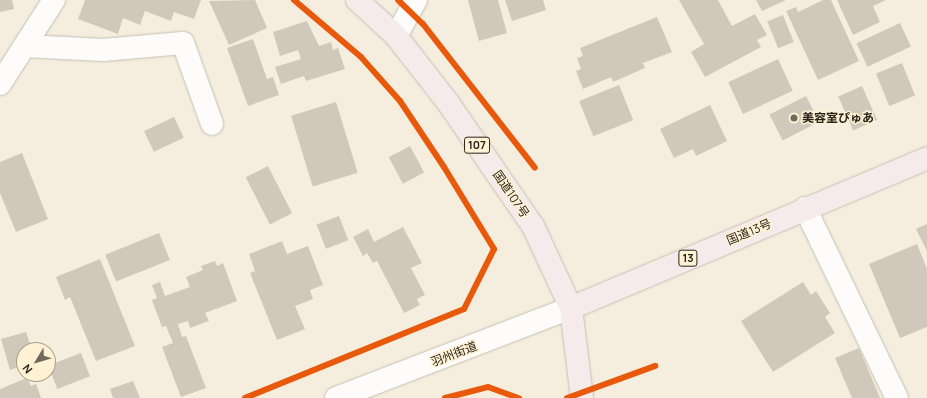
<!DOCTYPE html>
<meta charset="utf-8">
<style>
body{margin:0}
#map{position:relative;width:927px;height:398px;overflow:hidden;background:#f5eede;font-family:Manrope,"Noto Sans JP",sans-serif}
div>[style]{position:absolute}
.building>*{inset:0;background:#d0c9bb;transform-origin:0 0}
.roads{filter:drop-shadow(0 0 1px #c6c0b4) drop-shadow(0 0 1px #c6c0b4)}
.street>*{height:22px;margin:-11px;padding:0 11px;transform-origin:11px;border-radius:11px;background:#fefcfa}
.secondary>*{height:22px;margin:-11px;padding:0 11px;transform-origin:11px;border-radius:11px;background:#fefcfa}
.highway>*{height:22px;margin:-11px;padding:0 11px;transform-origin:11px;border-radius:11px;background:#f5ebea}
.cycleway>*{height:6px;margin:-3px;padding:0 3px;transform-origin:3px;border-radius:3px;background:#e8590c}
.dots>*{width:11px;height:11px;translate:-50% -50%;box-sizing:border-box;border:2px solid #fff1d4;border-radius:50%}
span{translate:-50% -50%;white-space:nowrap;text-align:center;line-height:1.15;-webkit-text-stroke:3px #fff1d4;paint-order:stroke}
.shield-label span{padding:1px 3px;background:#fff1d4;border:1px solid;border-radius:3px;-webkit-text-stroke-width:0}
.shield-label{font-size:11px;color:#282319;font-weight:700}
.poi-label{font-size:12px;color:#282319;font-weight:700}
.left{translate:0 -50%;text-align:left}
.street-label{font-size:12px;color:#282319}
.north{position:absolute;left:16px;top:342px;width:40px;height:40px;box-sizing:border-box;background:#fff1d4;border:1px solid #a99f89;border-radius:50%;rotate:232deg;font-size:11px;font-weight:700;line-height:16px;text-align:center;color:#282319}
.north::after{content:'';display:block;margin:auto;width:14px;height:18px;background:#706a5e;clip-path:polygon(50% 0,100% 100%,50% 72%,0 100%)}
</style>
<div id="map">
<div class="building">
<i style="clip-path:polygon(0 0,12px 0,14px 9px,0 12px)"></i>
<i style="clip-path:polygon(85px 0,201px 0,194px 19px,174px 12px,171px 21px,145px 11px,140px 25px,123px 18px,118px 34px,78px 19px)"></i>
<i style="clip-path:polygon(255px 0,267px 28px,229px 45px,209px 1px)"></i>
<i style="clip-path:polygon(468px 0,498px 0,507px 33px,479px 41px)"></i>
<i style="clip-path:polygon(505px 0,543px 0,546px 10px,512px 21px)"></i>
<i style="clip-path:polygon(679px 0,718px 0,732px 26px,755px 14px,767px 35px,757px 40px,761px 47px,705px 77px,691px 52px,704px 44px)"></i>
<i style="clip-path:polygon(756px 0,786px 0,762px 11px)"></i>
<i style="clip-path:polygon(823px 0,831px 0,859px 61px,818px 80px,786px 11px,796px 7px,798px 12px)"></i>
<i style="clip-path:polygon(837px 0,886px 0,873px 6px,880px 22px,853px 35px)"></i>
<i style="left:783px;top:15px;width:29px;height:17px;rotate:68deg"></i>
<i style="clip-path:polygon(657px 17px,672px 52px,643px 63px,645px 68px,613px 82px,611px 77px,583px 89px,576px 71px,581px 69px,577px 58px,583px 56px,580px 48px)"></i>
<i style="clip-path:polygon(307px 21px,319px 46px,331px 42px,333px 50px,338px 48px,345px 69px,306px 81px,304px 76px,281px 84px,275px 67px,301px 59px,298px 50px,280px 56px,273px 32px)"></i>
<i style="left:900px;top:23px;width:26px;height:48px;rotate:65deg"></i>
<i style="clip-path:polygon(253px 39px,267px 79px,273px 77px,279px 95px,248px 106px,227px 48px)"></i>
<i style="left:778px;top:59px;width:35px;height:55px;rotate:65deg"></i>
<i style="left:902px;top:63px;width:35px;height:28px;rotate:68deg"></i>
<i style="left:619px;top:85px;width:38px;height:43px;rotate:68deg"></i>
<i style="left:862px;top:86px;width:37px;height:26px;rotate:66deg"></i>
<i style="left:806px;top:96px;width:29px;height:41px;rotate:63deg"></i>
<i style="left:336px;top:102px;width:74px;height:47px;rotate:73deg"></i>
<i style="clip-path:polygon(710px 105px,727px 141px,696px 156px,693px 149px,674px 158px,660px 129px)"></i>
<i style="left:174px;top:117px;width:23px;height:33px;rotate:65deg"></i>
<i style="left:410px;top:146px;width:30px;height:24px;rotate:62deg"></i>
<i style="clip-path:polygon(22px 153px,48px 219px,16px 232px,0 193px,0 162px)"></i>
<i style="left:268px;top:166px;width:53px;height:25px;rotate:63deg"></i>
<i style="left:339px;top:216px;width:26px;height:24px;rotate:69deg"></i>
<i style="clip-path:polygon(927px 224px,927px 251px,916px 229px)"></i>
<i style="clip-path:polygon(403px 227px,422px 263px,411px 268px,425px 295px,417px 299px,420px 305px,404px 313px,377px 261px,373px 263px,367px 253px,363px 256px,353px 237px,368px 229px,374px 242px)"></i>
<i style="left:159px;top:233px;width:29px;height:58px;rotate:68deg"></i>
<i style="clip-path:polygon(282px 241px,287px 254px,308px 246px,323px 285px,310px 290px,313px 299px,295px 306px,305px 329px,277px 340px,250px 273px,255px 271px,249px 254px)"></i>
<i style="clip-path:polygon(917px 244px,927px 269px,927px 327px,900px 338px,869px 264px)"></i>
<i style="clip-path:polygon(100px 259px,135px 346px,96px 361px,70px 297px,65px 300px,56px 277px)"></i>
<i style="clip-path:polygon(215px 261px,217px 266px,223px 263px,237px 301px,205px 313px,209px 321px,190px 328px,188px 321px,178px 324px,182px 337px,186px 336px,206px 388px,181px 397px,162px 347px,173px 343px,166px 326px,162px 327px,152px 300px,157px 298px,152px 285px,160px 282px,165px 296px,190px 287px,186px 277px,203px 270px,201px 266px)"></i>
<i style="clip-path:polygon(803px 282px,811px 295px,816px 291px,830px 313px,825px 317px,835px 333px,773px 372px,741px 321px)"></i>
<i style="clip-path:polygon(26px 332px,32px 350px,24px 350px,24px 365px,10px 370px,1px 339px)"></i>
<i style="clip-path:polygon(859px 348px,880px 398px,852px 398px,835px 358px)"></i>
<i style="left:81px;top:353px;width:25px;height:35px;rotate:69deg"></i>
<i style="clip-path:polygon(27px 378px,31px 386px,36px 384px,41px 398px,0 398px,0 389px)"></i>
<i style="clip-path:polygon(133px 381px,140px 398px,113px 398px,110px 389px)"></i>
</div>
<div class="roads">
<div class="street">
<i style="left:396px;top:36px;width:41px;rotate:-60.9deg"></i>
<i style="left:25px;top:46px;width:78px;rotate:2.9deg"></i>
<i style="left:103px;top:50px;width:80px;rotate:-5deg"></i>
<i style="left:183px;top:43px;width:86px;rotate:70.3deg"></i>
<i style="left:0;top:84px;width:100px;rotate:-57.3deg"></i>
<i style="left:805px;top:208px;width:211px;rotate:64.2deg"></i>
</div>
<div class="secondary">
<i style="left:336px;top:398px;width:252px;rotate:-21deg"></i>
</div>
<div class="highway">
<i style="left:357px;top:0;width:53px;rotate:42.7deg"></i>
<i style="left:396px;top:36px;width:86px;rotate:52.1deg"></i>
<i style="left:449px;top:104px;width:148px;rotate:55.5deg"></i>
<i style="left:533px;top:226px;width:90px;rotate:65.1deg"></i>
<i style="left:571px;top:308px;width:91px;rotate:83deg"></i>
<i style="left:571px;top:308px;width:386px;rotate:-22.8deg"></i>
</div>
</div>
<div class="cycleway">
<i style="left:398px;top:0;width:35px;rotate:44deg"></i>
<i style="left:423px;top:24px;width:182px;rotate:52.1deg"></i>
<i style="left:245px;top:398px;width:236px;rotate:-22.1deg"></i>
<i style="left:464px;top:309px;width:67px;rotate:-63.4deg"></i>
<i style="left:494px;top:249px;width:96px;rotate:-121.4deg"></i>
<i style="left:444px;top:167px;width:79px;rotate:-123.7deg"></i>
<i style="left:400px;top:101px;width:59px;rotate:-131.6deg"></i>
<i style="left:361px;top:57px;width:88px;rotate:-139.6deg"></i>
<i style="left:445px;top:398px;width:44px;rotate:-14.3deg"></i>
<i style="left:488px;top:387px;width:33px;rotate:20deg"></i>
<i style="left:567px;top:398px;width:94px;rotate:-20deg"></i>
</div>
<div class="dots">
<i style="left:794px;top:118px;background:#706a5e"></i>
</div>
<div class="shield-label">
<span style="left:477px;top:145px">107</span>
<span style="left:688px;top:258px">13</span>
</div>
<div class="poi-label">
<span class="left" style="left:802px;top:118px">美容室ぴゅあ</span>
</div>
<div class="street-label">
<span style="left:511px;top:194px;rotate:56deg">国道107号</span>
<span style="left:749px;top:232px;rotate:-23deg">国道13号</span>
<span style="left:454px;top:354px;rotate:-21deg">羽州街道</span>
</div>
<div class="north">N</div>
</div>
